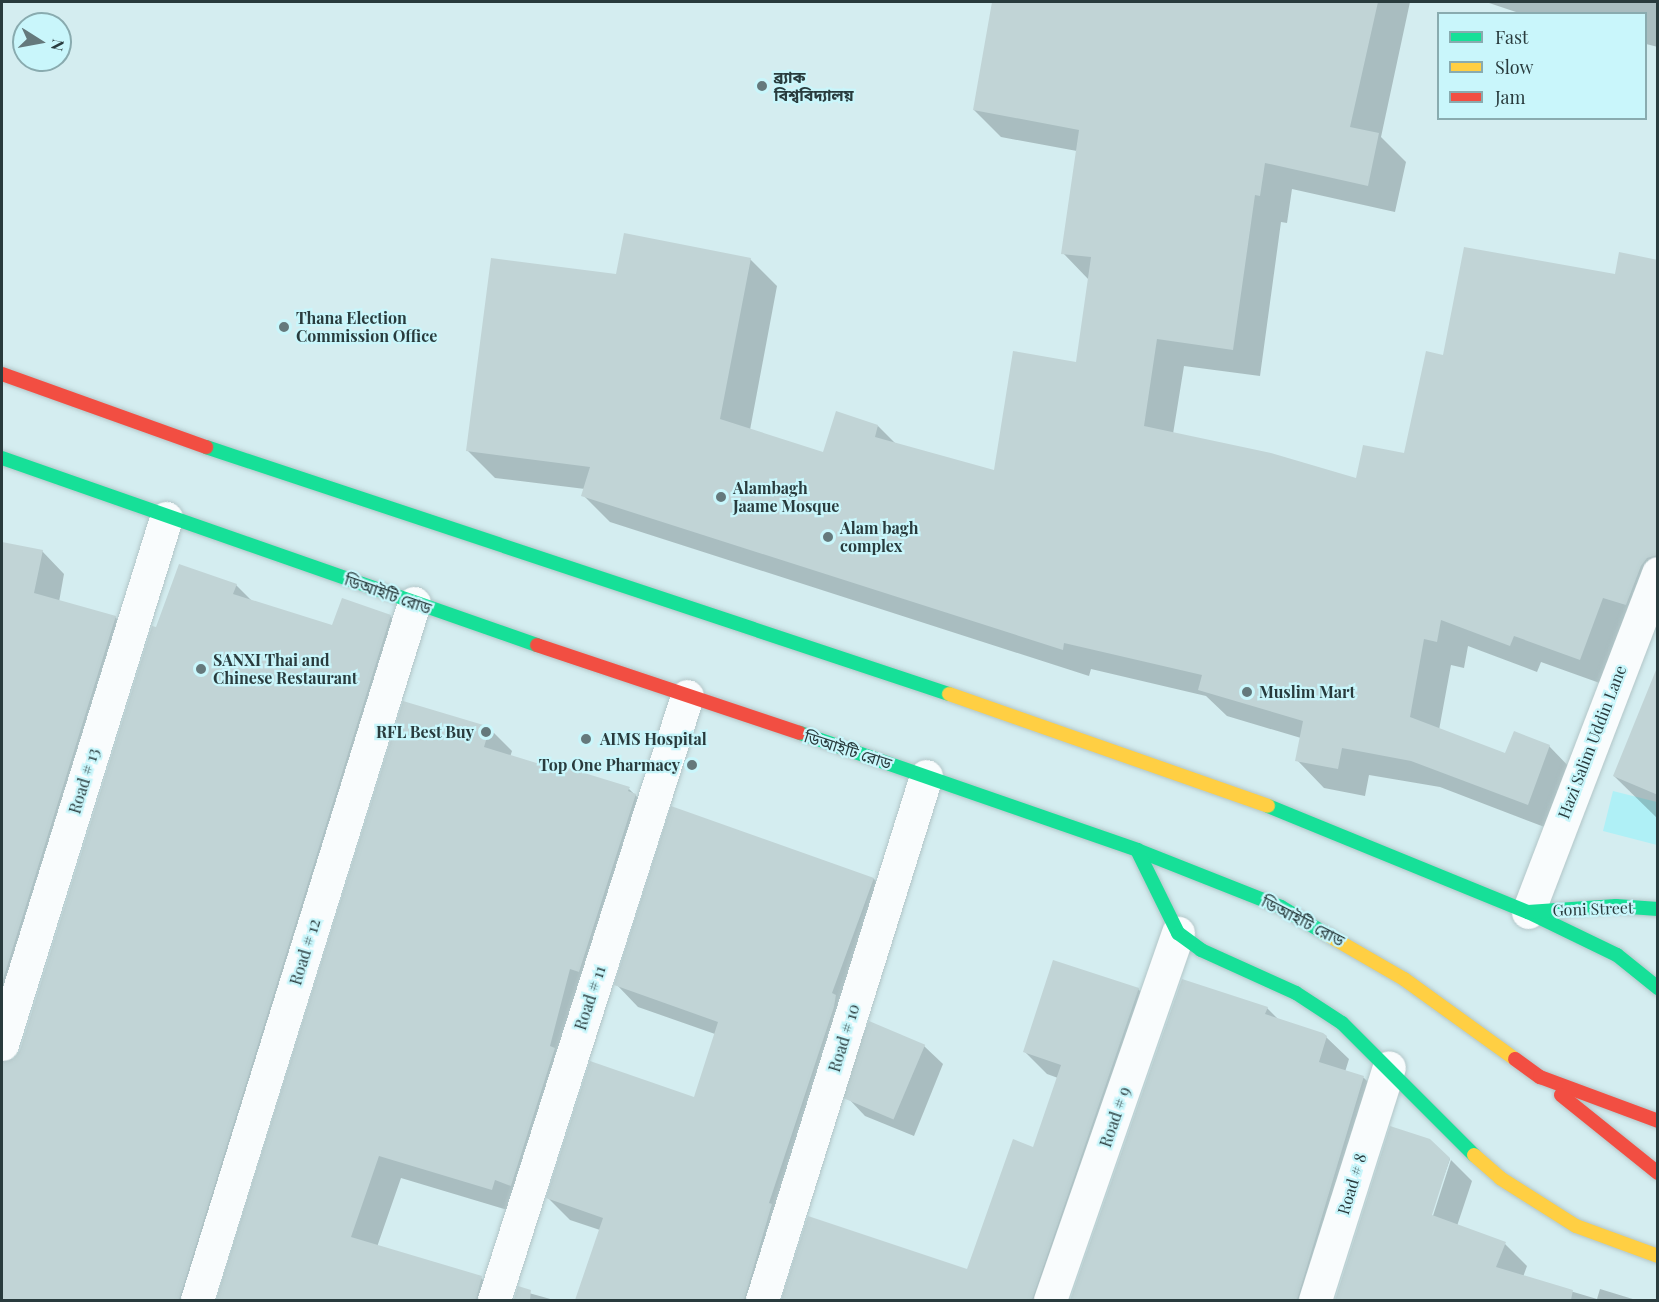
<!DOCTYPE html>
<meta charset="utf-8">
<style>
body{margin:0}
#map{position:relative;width:1659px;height:1302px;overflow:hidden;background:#d4edf0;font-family:"Playfair Display","Noto Sans Bengali",serif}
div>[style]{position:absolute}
.green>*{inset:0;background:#aff0f6}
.shadow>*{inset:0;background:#0003}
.building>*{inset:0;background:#c1d4d6;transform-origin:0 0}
.roads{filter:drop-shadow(0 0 2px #b2c6c8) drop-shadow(0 0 2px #b2c6c8)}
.street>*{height:33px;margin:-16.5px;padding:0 16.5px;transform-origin:16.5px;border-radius:16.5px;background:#f9fcfd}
.fast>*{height:14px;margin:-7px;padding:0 7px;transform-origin:7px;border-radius:7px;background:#16e098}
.slow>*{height:14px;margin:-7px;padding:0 7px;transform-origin:7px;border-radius:7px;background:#ffcf43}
.jam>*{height:14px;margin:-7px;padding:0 7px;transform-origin:7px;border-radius:7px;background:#f24e42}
.dots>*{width:16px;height:16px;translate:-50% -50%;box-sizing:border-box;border:3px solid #c9f6fb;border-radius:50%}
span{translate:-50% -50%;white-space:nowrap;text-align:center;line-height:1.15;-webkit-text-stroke:4.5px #c9f6fb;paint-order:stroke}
.poi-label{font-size:16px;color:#293b3d;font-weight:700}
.left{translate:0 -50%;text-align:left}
.right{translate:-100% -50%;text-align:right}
.street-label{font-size:16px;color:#293b3d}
.frame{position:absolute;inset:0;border:3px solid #293b3d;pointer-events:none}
.legend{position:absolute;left:1437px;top:12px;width:210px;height:108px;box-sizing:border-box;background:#c9f6fb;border:2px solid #89abaf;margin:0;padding:8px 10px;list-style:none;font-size:18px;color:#293b3d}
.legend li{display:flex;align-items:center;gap:12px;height:30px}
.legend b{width:30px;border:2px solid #89abaf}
.north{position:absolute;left:12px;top:12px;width:60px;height:60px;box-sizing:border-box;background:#c9f6fb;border:2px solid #89abaf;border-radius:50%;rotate:101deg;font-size:16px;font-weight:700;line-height:24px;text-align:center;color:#293b3d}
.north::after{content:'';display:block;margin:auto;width:21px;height:27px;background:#65797c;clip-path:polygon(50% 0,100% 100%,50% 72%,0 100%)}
</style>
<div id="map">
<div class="green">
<i style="clip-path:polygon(1613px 791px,1657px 802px,1657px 845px,1603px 831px)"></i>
</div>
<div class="shadow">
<i style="clip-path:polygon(994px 2px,1290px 2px,1332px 8px,1334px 2px,1410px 2px,1381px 137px,1406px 162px,1395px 212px,1292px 189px,1287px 223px,1281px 222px,1260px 376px,1184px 366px,1173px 434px,1357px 480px,1405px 455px,1444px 357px,1616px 276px,1658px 261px,1658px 619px,1608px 686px,1541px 662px,1537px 672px,1468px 646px,1464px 668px,1451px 665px,1439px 730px,1506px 755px,1549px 746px,1576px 774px,1555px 831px,1440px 787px,1369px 775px,1365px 796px,1324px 788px,1297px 760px,1301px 738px,1227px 716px,1206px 696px,1091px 669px,1089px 676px,610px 522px,583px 495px,585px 489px,495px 478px,468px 451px,617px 275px,750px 259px,777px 286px,750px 430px,824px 454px,878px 426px,896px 444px,995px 472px,1077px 363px,1089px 280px,1063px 253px,1077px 151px,1001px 137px,974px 110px)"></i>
<i style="clip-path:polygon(1486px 2px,1658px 2px,1658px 47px,1646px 44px,1646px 14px,1522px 14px)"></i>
<i style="clip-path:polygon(2px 543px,42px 551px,64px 574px,59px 602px,115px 617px,137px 639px,6px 1062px,15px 1059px,21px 1050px,157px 629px,236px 585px,253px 602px,333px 627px,390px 616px,412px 638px,206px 1300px,2px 1300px)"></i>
<i style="clip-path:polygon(1658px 670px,1658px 819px,1614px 776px)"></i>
<i style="clip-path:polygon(404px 703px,489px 728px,512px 751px,510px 757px,629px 789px,658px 817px,514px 1212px,401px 1178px,377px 1247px,481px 1278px,503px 1300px,218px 1300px)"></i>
<i style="clip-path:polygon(672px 808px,874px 879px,896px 902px,771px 1300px,576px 1300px,600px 1230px,570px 1220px,548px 1198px,695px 1098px,715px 1034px,638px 1007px,616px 984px)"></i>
<i style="clip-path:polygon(1183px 981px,1267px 1008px,1279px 1020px,1326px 1037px,1349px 1059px,1345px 1072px,1364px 1078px,1386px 1100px,1324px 1300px,1071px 1300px)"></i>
<i style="clip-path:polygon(1138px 989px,1160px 1012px,1060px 1300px,783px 1300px,809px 1218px,968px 1271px,1034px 1149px,1058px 1078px,1047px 1074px,1025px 1052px)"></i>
<i style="clip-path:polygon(924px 1046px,943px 1064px,914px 1136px,865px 1116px,847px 1097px)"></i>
<i style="clip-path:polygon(1391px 1128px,1429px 1140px,1450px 1159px,1428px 1221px,1431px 1222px,1451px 1160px,1472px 1181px,1457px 1226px,1505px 1244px,1527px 1266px,1523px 1277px,1597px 1299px,1600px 1289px,1636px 1300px,1336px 1300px)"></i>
<i style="clip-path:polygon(518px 1290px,554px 1300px,514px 1300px)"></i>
</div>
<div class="building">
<i style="clip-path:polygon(992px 2px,1378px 2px,1350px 127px,1379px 133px,1368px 186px,1265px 163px,1260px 196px,1255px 195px,1233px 350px,1157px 339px,1144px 426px,1271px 453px,1356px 478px,1363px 445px,1404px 453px,1426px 351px,1443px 355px,1464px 247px,1615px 274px,1619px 252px,1658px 260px,1658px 555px,1647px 558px,1641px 566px,1626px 605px,1603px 598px,1580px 660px,1514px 636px,1510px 646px,1441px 620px,1437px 642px,1424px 639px,1410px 717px,1505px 753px,1514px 731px,1550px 745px,1528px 805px,1411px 761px,1342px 748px,1338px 769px,1295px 761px,1303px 721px,1198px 690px,1202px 675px,1064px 643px,1063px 650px,581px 496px,590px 467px,466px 451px,491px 258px,616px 274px,624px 233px,751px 258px,720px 419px,823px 452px,836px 411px,878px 425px,875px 437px,994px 470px,1013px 351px,1076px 362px,1091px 257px,1061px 254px,1079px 130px,973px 110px)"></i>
<i style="clip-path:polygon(2px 542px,43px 550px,34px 593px,116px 616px,2px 983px)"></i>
<i style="clip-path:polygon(179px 564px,237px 584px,233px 594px,332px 625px,342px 598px,391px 615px,179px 1300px,2px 1300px,2px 1062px,14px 1058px,20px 1050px,152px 626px,156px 627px)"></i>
<i style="clip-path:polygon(1656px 670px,1658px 670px,1658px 795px,1613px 776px)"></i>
<i style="clip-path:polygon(403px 701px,490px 727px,484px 747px,566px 772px,568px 768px,630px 787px,628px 791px,636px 794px,579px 972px,570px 969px,550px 1046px,555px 1048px,511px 1186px,495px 1180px,492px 1190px,379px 1156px,351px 1237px,482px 1276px,476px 1300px,216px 1300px)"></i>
<i style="clip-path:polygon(671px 806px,874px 878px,832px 993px,836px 995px,834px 1007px,769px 1203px,772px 1204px,744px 1300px,575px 1300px,603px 1218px,546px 1198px,590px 1061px,694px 1097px,718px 1022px,614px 985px)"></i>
<i style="clip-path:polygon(1053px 960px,1139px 988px,1032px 1300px,781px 1300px,808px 1216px,967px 1269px,1013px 1139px,1033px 1147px,1061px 1065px,1023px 1052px)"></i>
<i style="clip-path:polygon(1182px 979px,1268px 1007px,1265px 1014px,1323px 1033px,1327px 1036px,1319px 1062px,1364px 1076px,1297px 1300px,1070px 1300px)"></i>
<i style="left:869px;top:1021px;width:61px;height:81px;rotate:23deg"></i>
<i style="clip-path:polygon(1390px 1126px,1430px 1139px,1450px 1158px,1432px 1215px,1506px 1242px,1496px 1267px,1573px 1290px,1571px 1300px,1335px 1300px)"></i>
<i style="clip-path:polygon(518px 1286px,531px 1290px,530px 1300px,514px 1300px)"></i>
</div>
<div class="roads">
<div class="street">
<i style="left:1528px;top:912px;width:363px;rotate:-69deg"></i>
<i style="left:2px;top:1044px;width:551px;rotate:-72.68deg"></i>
<i style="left:197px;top:1300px;width:730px;rotate:-72.71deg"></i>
<i style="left:494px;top:1300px;width:634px;rotate:-72.28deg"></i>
<i style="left:762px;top:1300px;width:549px;rotate:-72.62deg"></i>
<i style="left:1050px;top:1300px;width:389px;rotate:-70.8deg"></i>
<i style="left:1315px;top:1300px;width:244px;rotate:-72.4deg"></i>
</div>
<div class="fast">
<i style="left:206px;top:447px;width:783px;rotate:18.39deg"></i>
<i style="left:2px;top:458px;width:567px;rotate:19.27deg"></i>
<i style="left:800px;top:733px;width:357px;rotate:19.1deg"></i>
<i style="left:1137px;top:850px;width:155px;rotate:21.6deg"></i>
<i style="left:1281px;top:907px;width:52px;rotate:31deg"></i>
<i style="left:1268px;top:806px;width:281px;rotate:22.2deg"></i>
<i style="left:1528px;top:912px;width:99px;rotate:25.8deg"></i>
<i style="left:1617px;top:955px;width:53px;rotate:38.8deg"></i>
<i style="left:1137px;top:850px;width:93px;rotate:63.7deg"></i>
<i style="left:1178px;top:933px;width:29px;rotate:36deg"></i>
<i style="left:1201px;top:950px;width:104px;rotate:24.4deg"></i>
<i style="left:1296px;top:993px;width:55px;rotate:33.1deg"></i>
<i style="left:1342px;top:1023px;width:187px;rotate:45deg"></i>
<i style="left:1528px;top:912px;width:88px;rotate:-3.9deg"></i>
<i style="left:1616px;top:906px;width:42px;rotate:4.1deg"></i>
</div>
<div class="slow">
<i style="left:949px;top:694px;width:338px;rotate:19.3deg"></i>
<i style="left:1326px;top:934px;width:90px;rotate:30deg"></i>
<i style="left:1404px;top:979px;width:137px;rotate:35.8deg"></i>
<i style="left:1474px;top:1155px;width:35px;rotate:41deg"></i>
<i style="left:1500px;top:1178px;width:90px;rotate:32.3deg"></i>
<i style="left:1576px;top:1226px;width:87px;rotate:20.1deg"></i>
</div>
<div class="jam">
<i style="left:2px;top:374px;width:217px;rotate:19.7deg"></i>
<i style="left:537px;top:645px;width:277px;rotate:18.5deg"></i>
<i style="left:1515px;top:1059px;width:31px;rotate:36deg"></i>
<i style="left:1540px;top:1077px;width:126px;rotate:20.4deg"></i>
<i style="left:1561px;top:1095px;width:124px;rotate:38.8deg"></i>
</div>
</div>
<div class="dots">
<i style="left:762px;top:86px;background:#65797c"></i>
<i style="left:284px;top:327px;background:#65797c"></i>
<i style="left:721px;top:497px;background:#65797c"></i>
<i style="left:828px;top:537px;background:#65797c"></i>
<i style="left:201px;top:669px;background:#65797c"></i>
<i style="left:1247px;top:692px;background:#65797c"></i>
<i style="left:486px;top:732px;background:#65797c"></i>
<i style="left:586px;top:739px;background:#65797c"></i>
<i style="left:692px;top:765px;background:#65797c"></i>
</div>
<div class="poi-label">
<span class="left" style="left:774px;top:86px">ব্র্যাক<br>বিশ্ববিদ্যালয়</span>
<span class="left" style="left:296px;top:327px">Thana Election<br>Commission Office</span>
<span class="left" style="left:733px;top:497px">Alambagh<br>Jaame Mosque</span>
<span class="left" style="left:840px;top:537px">Alam bagh<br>complex</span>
<span class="left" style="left:213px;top:669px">SANXI Thai and<br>Chinese Restaurant</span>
<span class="left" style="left:1259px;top:692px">Muslim Mart</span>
<span class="right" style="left:474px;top:732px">RFL Best Buy</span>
<span class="left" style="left:600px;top:739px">AIMS Hospital</span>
<span class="right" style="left:680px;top:765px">Top One Pharmacy</span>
</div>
<div class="street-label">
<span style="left:388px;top:594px;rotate:19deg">ডিআইটি রোড</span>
<span style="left:1592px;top:742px;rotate:-69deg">Hazi Salim Uddin Lane</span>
<span style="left:848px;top:750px;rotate:18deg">ডিআইটি রোড</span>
<span style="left:84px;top:781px;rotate:-73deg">Road # 13</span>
<span style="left:1593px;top:909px;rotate:-2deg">Goni Street</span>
<span style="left:1303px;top:921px;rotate:27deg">ডিআইটি রোড</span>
<span style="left:305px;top:952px;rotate:-73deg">Road # 12</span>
<span style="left:590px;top:998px;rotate:-72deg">Road # 11</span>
<span style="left:844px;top:1038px;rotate:-73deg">Road # 10</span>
<span style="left:1115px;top:1117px;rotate:-71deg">Road # 9</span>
<span style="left:1352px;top:1184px;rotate:-73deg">Road # 8</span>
</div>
<div class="frame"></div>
<ul class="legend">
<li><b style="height:8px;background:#16e098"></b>Fast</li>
<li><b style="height:8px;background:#ffcf43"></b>Slow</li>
<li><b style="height:8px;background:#f24e42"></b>Jam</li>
</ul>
<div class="north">N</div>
</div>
